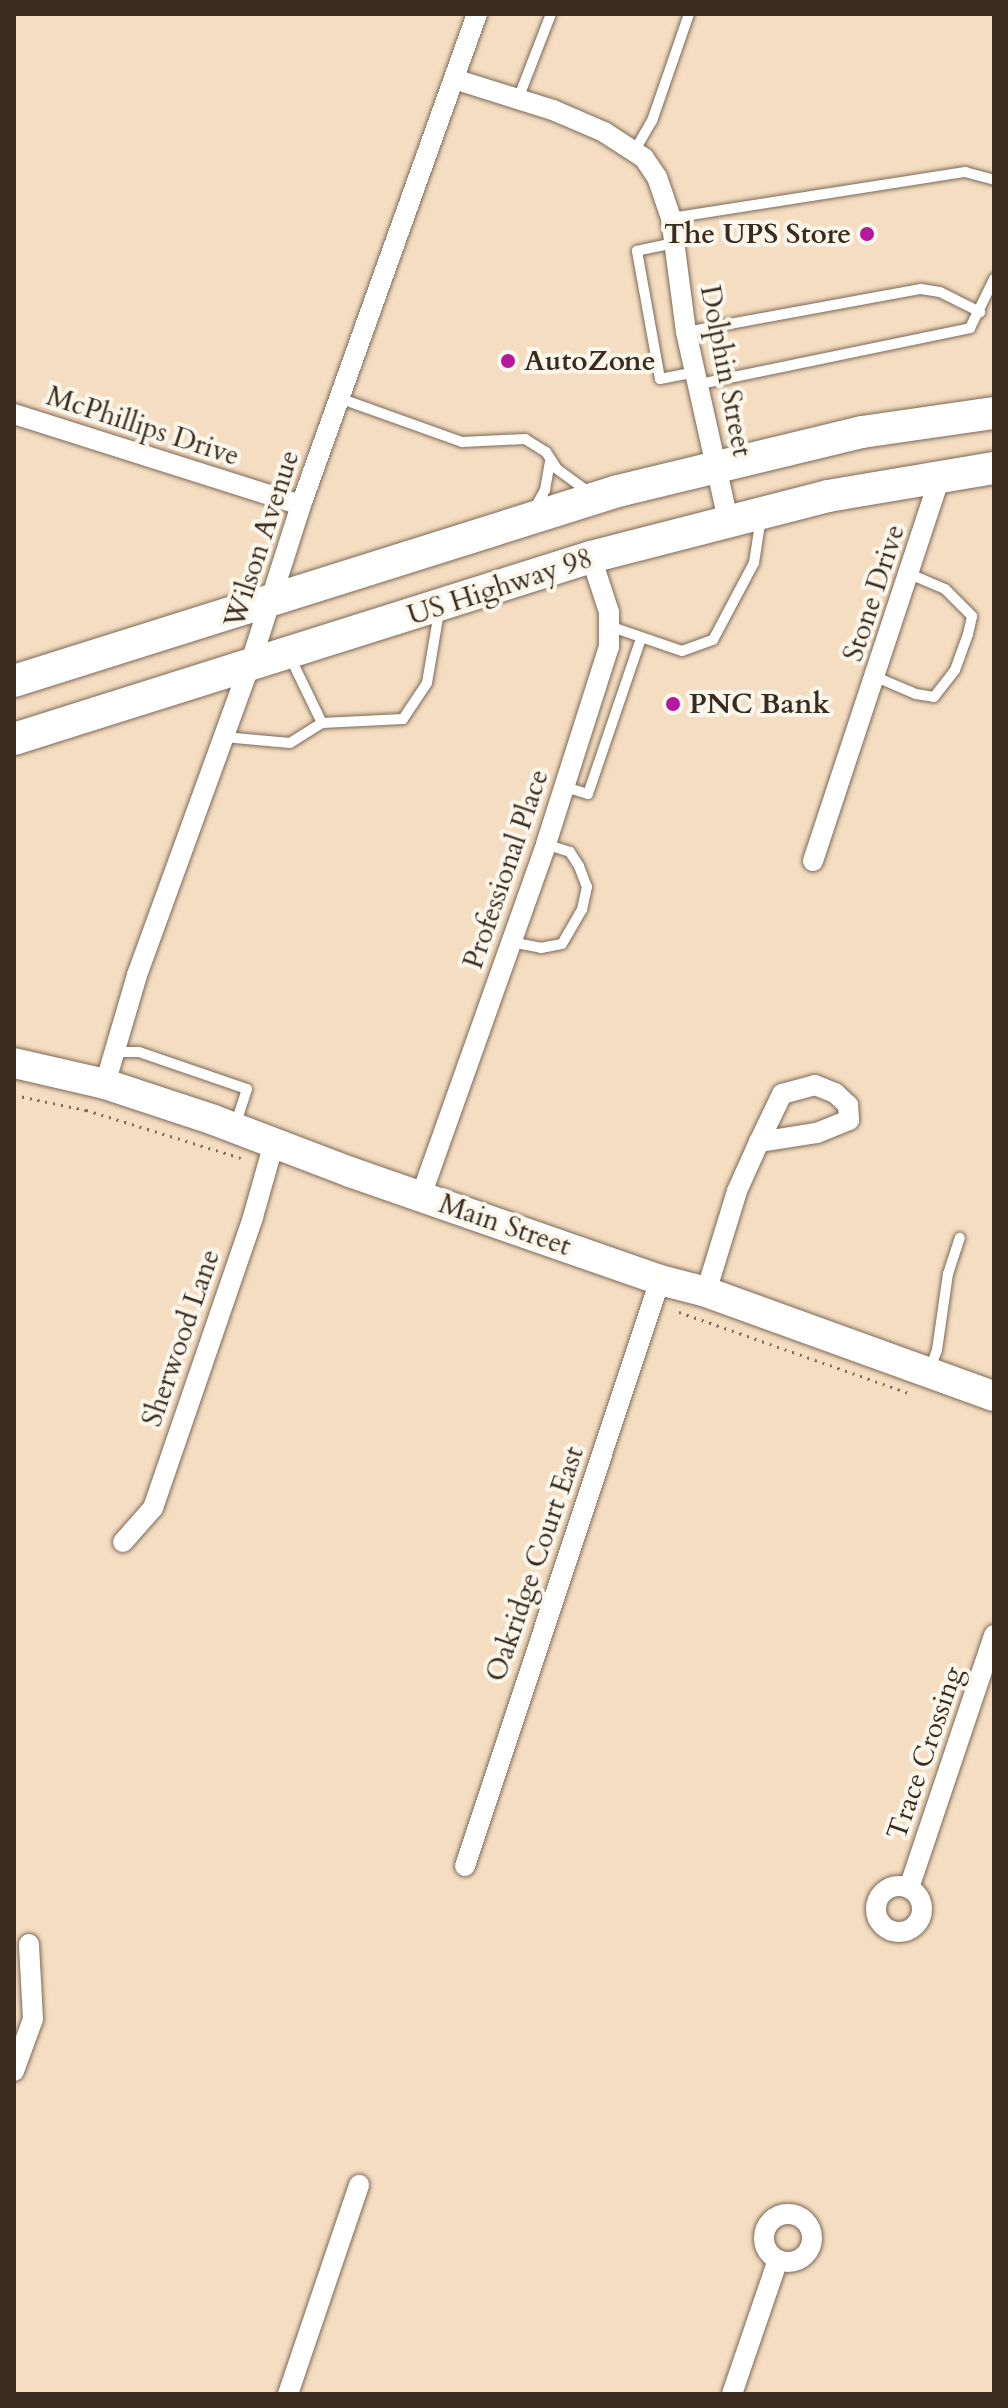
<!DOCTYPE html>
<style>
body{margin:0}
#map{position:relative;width:1008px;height:2408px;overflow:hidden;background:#f5ddc1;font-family:Cardo,serif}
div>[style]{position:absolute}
.path>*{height:3px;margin-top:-1.5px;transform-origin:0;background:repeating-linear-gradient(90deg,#7c6957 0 2px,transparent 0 8px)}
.roads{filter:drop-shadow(0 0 2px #7c6957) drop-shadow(0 0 2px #7c6957)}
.service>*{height:10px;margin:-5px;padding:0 5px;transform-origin:5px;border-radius:5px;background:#fff}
.minor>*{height:20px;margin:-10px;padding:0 10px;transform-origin:10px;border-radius:10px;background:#fff}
.minor>.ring{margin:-10px;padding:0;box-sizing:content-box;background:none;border:20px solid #fff;border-radius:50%}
.secondary>*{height:30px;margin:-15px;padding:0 15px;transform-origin:15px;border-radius:15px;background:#fff}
.primary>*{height:32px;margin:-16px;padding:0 16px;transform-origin:16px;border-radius:16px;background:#fff}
.dots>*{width:22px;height:22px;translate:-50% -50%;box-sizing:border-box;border:4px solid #fbf7ec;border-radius:50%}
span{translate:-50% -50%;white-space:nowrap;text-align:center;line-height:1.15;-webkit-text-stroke:8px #fbf7ec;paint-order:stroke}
.poi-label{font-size:28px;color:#3b2a1e;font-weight:700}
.right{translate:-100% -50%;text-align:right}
.left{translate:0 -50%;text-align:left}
.street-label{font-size:28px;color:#3b2a1e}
.frame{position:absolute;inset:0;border:16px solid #3b2a1e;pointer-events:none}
</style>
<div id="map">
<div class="path">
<i style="left:14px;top:1095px;width:74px;rotate:11.8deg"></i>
<i style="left:86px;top:1110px;width:162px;rotate:17.2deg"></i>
<i style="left:679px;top:1312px;width:244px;rotate:19.4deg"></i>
</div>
<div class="roads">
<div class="service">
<i style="left:518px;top:99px;width:91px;rotate:-68.8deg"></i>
<i style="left:635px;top:150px;width:34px;rotate:-60deg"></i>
<i style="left:652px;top:121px;width:113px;rotate:-70.9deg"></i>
<i style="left:671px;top:218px;width:298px;rotate:-8.9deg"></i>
<i style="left:965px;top:172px;width:30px;rotate:15deg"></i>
<i style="left:674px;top:243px;width:38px;rotate:168deg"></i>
<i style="left:637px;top:251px;width:130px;rotate:79.8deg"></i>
<i style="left:660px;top:379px;width:38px;rotate:-11deg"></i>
<i style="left:686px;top:332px;width:239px;rotate:-10.4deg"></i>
<i style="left:921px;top:289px;width:19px;rotate:9deg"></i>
<i style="left:940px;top:292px;width:45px;rotate:26.6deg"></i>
<i style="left:700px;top:384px;width:276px;rotate:-11.7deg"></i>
<i style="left:970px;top:328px;width:55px;rotate:-63.9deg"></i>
<i style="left:339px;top:398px;width:131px;rotate:19.7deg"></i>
<i style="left:462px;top:442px;width:63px;rotate:-2.7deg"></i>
<i style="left:525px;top:439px;width:25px;rotate:32deg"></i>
<i style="left:546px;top:452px;width:20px;rotate:57deg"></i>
<i style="left:557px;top:469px;width:39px;rotate:36deg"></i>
<i style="left:535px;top:508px;width:21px;rotate:-61deg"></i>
<i style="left:545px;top:490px;width:29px;rotate:-80deg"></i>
<i style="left:609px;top:626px;width:77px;rotate:18.9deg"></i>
<i style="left:682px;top:651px;width:33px;rotate:-20deg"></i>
<i style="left:713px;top:640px;width:87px;rotate:-62deg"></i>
<i style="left:754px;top:563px;width:47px;rotate:-81.3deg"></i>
<i style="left:289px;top:655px;width:76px;rotate:64.1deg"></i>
<i style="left:322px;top:723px;width:81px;rotate:-2.8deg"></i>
<i style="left:403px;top:719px;width:43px;rotate:-56.3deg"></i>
<i style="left:427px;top:683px;width:72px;rotate:-80.4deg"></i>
<i style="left:876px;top:677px;width:43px;rotate:23deg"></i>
<i style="left:916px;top:694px;width:18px;rotate:9deg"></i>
<i style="left:934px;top:697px;width:34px;rotate:-52deg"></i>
<i style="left:955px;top:670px;width:38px;rotate:-70deg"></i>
<i style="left:968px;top:634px;width:18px;rotate:-77deg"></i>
<i style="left:972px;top:616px;width:38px;rotate:-135deg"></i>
<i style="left:945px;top:589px;width:38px;rotate:-157deg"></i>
<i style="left:224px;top:737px;width:66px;rotate:5.2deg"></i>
<i style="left:290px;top:743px;width:38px;rotate:-32deg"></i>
<i style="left:565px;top:787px;width:24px;rotate:17deg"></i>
<i style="left:588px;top:794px;width:165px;rotate:-71.2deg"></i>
<i style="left:511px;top:942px;width:31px;rotate:11deg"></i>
<i style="left:541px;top:948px;width:21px;rotate:-11deg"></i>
<i style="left:562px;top:944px;width:39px;rotate:-60deg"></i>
<i style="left:582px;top:910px;width:24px;rotate:-78deg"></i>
<i style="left:587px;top:887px;width:22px;rotate:-111deg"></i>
<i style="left:579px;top:866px;width:17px;rotate:-123deg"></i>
<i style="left:570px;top:852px;width:25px;rotate:-162deg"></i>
<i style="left:114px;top:1052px;width:25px"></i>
<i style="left:139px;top:1052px;width:114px;rotate:18.9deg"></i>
<i style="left:247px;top:1089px;width:39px;rotate:108deg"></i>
<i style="left:929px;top:1371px;width:22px;rotate:-69deg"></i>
<i style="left:937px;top:1350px;width:77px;rotate:-81.8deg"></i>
<i style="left:948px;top:1274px;width:38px;rotate:-72deg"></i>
</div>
<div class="minor">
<i style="left:454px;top:79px;width:104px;rotate:17.4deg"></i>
<i style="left:553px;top:110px;width:56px;rotate:23.3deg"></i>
<i style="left:604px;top:132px;width:48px;rotate:33deg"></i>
<i style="left:644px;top:158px;width:23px;rotate:56deg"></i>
<i style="left:657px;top:177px;width:43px;rotate:71.1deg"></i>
<i style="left:671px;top:218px;width:115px;rotate:82.5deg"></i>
<i style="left:686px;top:332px;width:193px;rotate:77.4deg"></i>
<i style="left:14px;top:414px;width:301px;rotate:17.6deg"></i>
<i style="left:813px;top:861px;width:404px;rotate:-71.7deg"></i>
<i style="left:105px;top:1084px;width:114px;rotate:-73.6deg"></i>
<i style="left:137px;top:975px;width:327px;rotate:-70deg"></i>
<i style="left:249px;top:668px;width:171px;rotate:-72.3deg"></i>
<i style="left:301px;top:505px;width:522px;rotate:-70.28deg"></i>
<i style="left:815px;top:1085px;width:22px;rotate:22deg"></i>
<i style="left:835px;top:1093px;width:18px;rotate:43deg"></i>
<i style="left:848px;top:1105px;width:15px;rotate:86deg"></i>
<i style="left:849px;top:1120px;width:35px;rotate:158deg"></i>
<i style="left:816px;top:1133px;width:58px;rotate:171deg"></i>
<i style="left:759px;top:1142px;width:53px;rotate:-64.4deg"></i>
<i style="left:782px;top:1094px;width:34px;rotate:-15deg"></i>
<i style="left:421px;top:1196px;width:374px;rotate:-70.4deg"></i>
<i style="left:546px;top:844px;width:207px;rotate:-72.3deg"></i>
<i style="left:609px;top:647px;width:35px;rotate:-90deg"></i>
<i style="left:609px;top:612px;width:58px;rotate:-108.1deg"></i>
<i style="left:706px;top:1292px;width:106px;rotate:-72.9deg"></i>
<i style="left:737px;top:1191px;width:54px;rotate:-65.8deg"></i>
<i style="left:123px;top:1542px;width:45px;rotate:-48.6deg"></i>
<i style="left:153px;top:1508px;width:308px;rotate:-71deg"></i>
<i style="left:253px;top:1217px;width:77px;rotate:-74.2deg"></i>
<i style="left:465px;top:1866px;width:618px;rotate:-71.59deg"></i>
<i class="ring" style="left:876px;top:1886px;width:26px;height:26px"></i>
<i style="left:909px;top:1888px;width:267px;rotate:-71.4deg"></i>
<i style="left:14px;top:2071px;width:55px;rotate:-69.9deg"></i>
<i style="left:33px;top:2019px;width:75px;rotate:-93.1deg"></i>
<i class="ring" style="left:764px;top:2214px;width:28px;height:28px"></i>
<i style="left:288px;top:2394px;width:221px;rotate:-71.2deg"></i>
<i style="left:732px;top:2394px;width:142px;rotate:-71.1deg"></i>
</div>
<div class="secondary">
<i style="left:14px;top:1063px;width:93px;rotate:13deg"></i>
<i style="left:105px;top:1084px;width:115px;rotate:18.3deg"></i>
<i style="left:214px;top:1120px;width:146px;rotate:20.9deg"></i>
<i style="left:350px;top:1172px;width:328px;rotate:19.2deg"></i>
<i style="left:660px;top:1280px;width:48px;rotate:14.6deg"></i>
<i style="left:706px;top:1292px;width:306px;rotate:19.9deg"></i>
</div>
<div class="primary">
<i style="left:14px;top:681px;width:633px;rotate:-17.46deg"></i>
<i style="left:618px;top:491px;width:251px;rotate:-13.6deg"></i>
<i style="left:862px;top:432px;width:133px;rotate:-8.2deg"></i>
<i style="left:14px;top:739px;width:605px;rotate:-17.51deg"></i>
<i style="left:591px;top:557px;width:245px;rotate:-14.4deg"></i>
<i style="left:828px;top:496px;width:168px;rotate:-9.6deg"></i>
</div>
</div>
<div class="dots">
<i style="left:867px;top:234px;background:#b5179e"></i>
<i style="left:508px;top:361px;background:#b5179e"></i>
<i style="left:673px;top:704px;background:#b5179e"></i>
</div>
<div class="poi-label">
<span class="right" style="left:851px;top:234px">The UPS Store</span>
<span class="left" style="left:524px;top:361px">AutoZone</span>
<span class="left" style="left:689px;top:704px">PNC Bank</span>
</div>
<div class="street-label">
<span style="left:726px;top:371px;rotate:79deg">Dolphin Street</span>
<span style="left:143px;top:426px;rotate:18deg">McPhillips Drive</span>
<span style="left:262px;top:539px;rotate:-72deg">Wilson Avenue</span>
<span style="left:500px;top:587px;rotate:-18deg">US Highway 98</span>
<span style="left:874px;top:593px;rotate:-72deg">Stone Drive</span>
<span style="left:506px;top:869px;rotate:-71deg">Professional Place</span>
<span style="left:505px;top:1225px;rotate:19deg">Main Street</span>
<span style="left:181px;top:1338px;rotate:-71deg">Sherwood Lane</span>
<span style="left:535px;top:1564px;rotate:-71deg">Oakridge Court East</span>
<span style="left:925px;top:1753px;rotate:-71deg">Trace Crossing</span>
</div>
<div class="frame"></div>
</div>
